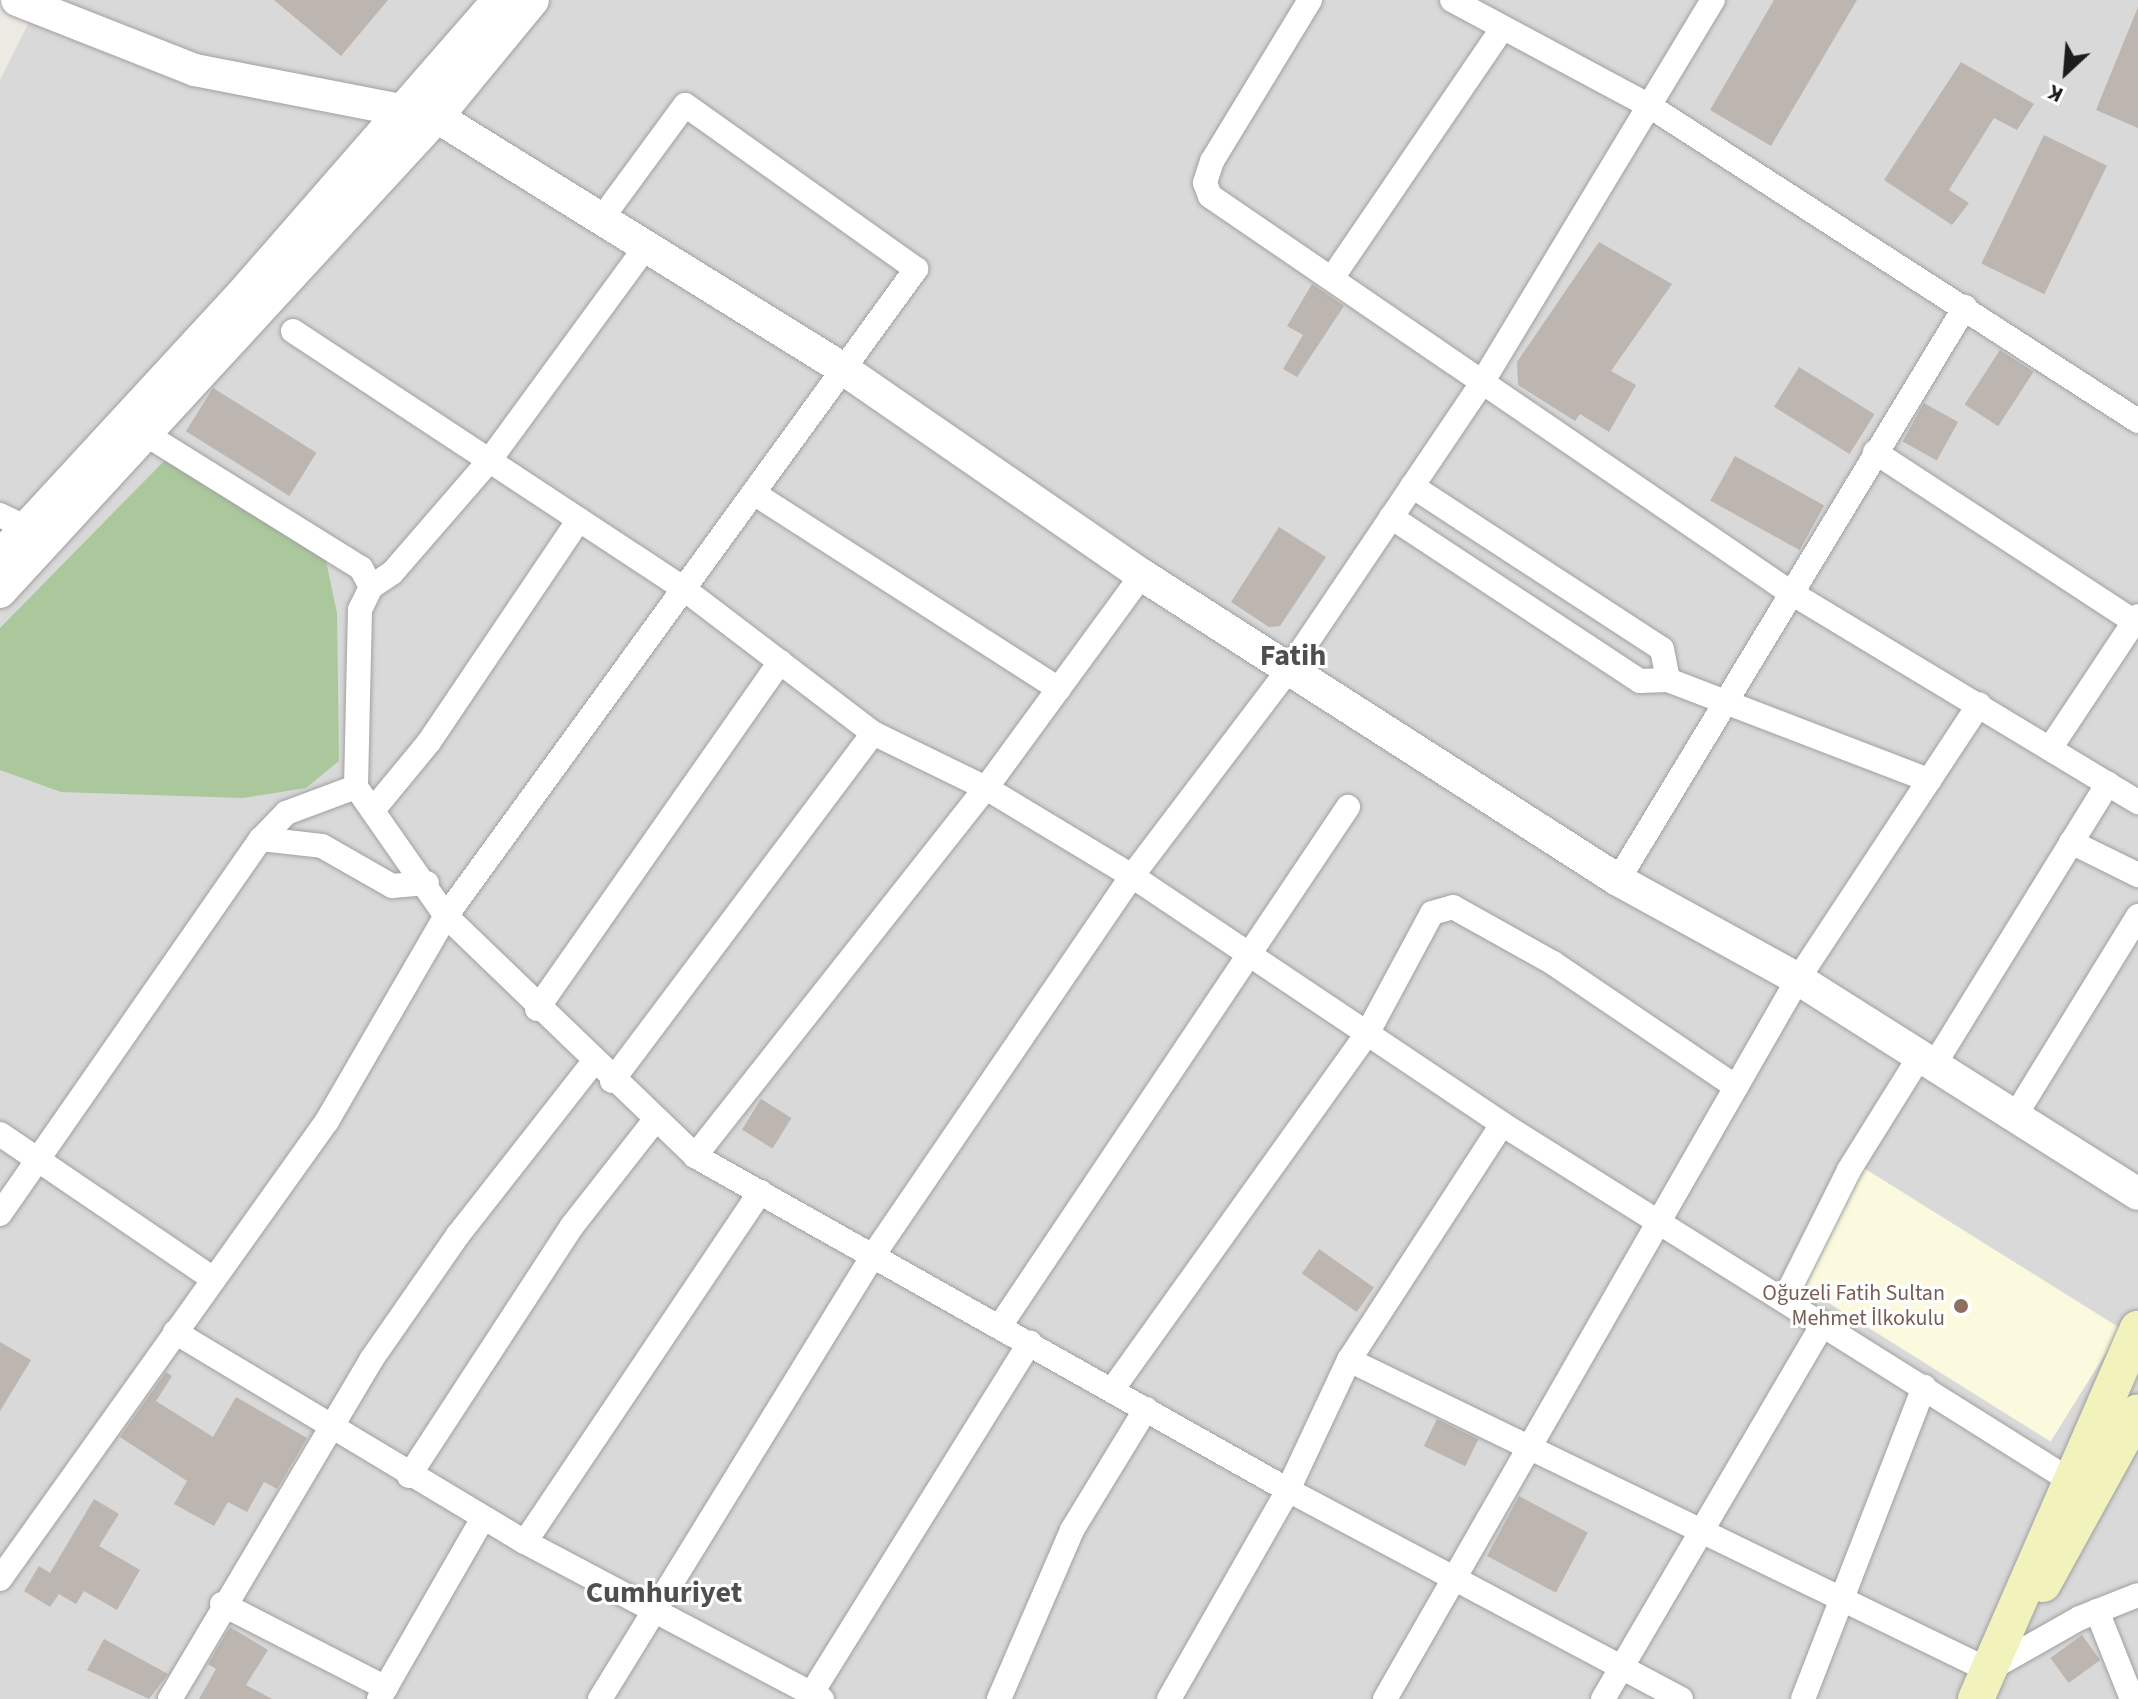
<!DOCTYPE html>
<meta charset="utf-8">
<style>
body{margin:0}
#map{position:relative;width:2138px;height:1699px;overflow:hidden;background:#ede9e3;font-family:"Source Sans 3",sans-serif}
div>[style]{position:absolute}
.residential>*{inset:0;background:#dad9d9}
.education>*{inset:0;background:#fbfade;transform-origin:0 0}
.forest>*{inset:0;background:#aac89c}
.building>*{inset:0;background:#bcb5b0;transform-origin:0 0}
.roads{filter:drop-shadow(0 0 2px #a0a0a0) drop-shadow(0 0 2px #a0a0a0)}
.minor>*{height:24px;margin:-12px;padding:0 12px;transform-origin:12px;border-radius:12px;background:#fff}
.tertiary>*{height:32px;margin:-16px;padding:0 16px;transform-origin:16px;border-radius:16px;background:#fff}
.secondary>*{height:36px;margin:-18px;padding:0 18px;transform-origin:18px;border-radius:18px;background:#f1f2bc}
.dots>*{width:22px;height:22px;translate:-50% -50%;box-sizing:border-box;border:4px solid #fff;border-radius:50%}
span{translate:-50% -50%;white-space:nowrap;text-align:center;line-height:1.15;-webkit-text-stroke:6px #fff;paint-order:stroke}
.education-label{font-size:22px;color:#785e54}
.right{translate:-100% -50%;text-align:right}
.district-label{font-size:30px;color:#4f4f4f;font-weight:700}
.north{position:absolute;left:2026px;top:32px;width:80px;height:80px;-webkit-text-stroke:6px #fff;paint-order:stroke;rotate:206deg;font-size:22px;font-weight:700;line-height:32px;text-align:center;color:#1c1c1c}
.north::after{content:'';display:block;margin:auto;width:28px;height:36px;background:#1c1c1c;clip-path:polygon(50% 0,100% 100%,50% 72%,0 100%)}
</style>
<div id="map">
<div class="residential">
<i style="clip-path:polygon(40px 0,2138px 0,2138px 1699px,0 1699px,0 80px)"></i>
</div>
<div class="education">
<i style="left:1859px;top:1165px;width:309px;height:133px;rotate:32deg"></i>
</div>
<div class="forest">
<i style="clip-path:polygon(166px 459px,326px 561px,337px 613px,339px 761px,306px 788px,243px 798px,61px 792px,0 770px,0 628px)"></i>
</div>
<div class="building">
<i style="clip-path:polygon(274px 0,388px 0,341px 56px)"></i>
<i style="clip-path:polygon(1774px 0,1857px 0,1771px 146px,1710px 110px)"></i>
<i style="clip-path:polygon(2138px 7px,2138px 128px,2096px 110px)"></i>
<i style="clip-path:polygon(1961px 62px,2034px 104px,2017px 130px,1994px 118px,1949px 190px,1969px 203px,1952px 225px,1884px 180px)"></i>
<i style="left:2044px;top:135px;width:70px;height:143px;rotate:26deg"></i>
<i style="clip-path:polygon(1599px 242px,1672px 284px,1611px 371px,1636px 385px,1609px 432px,1580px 414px,1575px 421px,1518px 385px,1517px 362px)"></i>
<i style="clip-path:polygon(1312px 284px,1344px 306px,1297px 377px,1283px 369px,1303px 335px,1287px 326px)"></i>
<i style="left:2000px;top:350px;width:40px;height:65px;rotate:33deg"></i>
<i style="left:1799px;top:367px;width:89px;height:47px;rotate:32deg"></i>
<i style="left:213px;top:388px;width:122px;height:51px;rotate:32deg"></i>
<i style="left:1924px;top:403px;width:39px;height:44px;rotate:29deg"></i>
<i style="left:1735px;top:456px;width:102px;height:51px;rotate:29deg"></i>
<i style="clip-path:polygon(1279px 527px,1326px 557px,1280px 626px,1269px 627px,1231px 602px)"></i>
<i style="left:761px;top:1099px;width:36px;height:36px;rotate:32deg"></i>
<i style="left:1319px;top:1249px;width:67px;height:30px;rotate:35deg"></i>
<i style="clip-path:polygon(0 1342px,31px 1360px,0 1411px)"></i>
<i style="clip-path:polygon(166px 1372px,172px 1376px,156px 1401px,213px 1437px,236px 1397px,307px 1438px,277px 1489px,264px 1482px,247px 1512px,228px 1502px,214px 1526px,174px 1504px,187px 1481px,120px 1437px)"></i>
<i style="left:1437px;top:1419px;width:46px;height:30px;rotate:26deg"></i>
<i style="left:1519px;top:1496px;width:78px;height:68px;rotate:28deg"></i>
<i style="clip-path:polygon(94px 1499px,119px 1514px,99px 1546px,140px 1570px,117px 1610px,84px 1591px,76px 1604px,59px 1594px,50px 1607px,24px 1591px,39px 1566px,50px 1573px)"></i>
<i style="clip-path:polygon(230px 1627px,268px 1650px,246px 1685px,272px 1699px,199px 1699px,216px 1669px,208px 1664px)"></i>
<i style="left:2082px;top:1635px;width:31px;height:39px;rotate:54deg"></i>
<i style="clip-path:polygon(104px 1639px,168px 1674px,149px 1699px,87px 1670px)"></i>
</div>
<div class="roads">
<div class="minor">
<i style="left:1310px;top:0;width:188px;rotate:121.3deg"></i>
<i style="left:1212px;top:161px;width:23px;rotate:108deg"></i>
<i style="left:1205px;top:183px;width:14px;rotate:69deg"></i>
<i style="left:1210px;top:196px;width:700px;rotate:34.35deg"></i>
<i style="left:1788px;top:591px;width:409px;rotate:31.1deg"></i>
<i style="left:1452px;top:0;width:222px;rotate:28.2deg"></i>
<i style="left:1648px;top:105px;width:583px;rotate:32.82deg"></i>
<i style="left:1332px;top:278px;width:300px;rotate:-55.7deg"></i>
<i style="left:293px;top:331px;width:468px;rotate:33.4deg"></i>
<i style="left:684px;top:589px;width:238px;rotate:37.3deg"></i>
<i style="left:873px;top:733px;width:126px;rotate:26deg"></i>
<i style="left:986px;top:788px;width:170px;rotate:31.1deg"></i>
<i style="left:1132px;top:876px;width:445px;rotate:33.8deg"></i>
<i style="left:1502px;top:1124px;width:668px;rotate:32.1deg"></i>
<i style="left:147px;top:435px;width:252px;rotate:31.9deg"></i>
<i style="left:361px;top:568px;width:21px;rotate:62deg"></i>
<i style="left:371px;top:587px;width:25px;rotate:116deg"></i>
<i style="left:360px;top:610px;width:177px;rotate:91.3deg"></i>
<i style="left:1875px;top:452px;width:314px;rotate:33.2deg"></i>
<i style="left:1412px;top:486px;width:298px;rotate:33.1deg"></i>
<i style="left:1662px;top:649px;width:32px;rotate:79deg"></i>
<i style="left:1668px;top:680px;width:280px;rotate:21deg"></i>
<i style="left:755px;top:494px;width:361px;rotate:32.7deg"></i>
<i style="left:0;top:515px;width:30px;rotate:26deg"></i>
<i style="left:1391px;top:517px;width:298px;rotate:33.4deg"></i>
<i style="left:1640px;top:681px;width:28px;rotate:-2deg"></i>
<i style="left:371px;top:587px;width:25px;rotate:-34deg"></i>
<i style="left:392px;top:573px;width:148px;rotate:-49.1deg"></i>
<i style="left:489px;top:461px;width:268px;rotate:-53.8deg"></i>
<i style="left:2051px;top:747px;width:157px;rotate:-56.4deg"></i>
<i style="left:373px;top:810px;width:88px;rotate:-50.5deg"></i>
<i style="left:429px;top:742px;width:268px;rotate:-56deg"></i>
<i style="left:261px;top:839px;width:61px;rotate:6.5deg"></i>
<i style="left:322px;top:846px;width:81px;rotate:29.7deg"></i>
<i style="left:392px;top:886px;width:35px;rotate:-5deg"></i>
<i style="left:2071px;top:842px;width:75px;rotate:26.2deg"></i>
<i style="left:1618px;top:880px;width:670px;rotate:-58.8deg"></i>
<i style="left:537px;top:1009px;width:424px;rotate:-55deg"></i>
<i style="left:1934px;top:1065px;width:331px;rotate:-58.3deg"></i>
<i style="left:612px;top:1081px;width:435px;rotate:-53.1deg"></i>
<i style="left:2015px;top:1116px;width:235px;rotate:-58.4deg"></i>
<i style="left:0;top:1134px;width:258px;rotate:34.2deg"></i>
<i style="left:695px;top:1156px;width:469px;rotate:-51.7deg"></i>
<i style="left:986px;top:788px;width:264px;rotate:-53.8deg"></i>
<i style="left:0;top:1214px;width:457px;rotate:-55.2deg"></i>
<i style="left:261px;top:839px;width:36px;rotate:-46deg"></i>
<i style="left:286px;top:813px;width:75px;rotate:-20.4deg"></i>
<i style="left:356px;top:787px;width:157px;rotate:55.1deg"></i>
<i style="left:446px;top:916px;width:346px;rotate:43.9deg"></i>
<i style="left:695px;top:1156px;width:681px;rotate:29.39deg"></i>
<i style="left:1288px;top:1490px;width:445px;rotate:28deg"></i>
<i style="left:1785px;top:1298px;width:143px;rotate:-63.4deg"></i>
<i style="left:1849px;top:1170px;width:134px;rotate:-58.1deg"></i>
<i style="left:1000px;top:1326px;width:625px;rotate:-56.16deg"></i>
<i style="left:175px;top:1332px;width:408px;rotate:31deg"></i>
<i style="left:525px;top:1542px;width:336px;rotate:27.9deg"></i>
<i style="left:1349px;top:1360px;width:710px;rotate:25.88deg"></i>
<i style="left:1988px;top:1670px;width:106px;rotate:-29.5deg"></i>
<i style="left:2080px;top:1618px;width:62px;rotate:-21.6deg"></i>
<i style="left:1112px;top:1390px;width:440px;rotate:-54.4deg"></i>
<i style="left:1368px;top:1032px;width:135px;rotate:-61.7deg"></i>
<i style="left:1432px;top:913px;width:22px;rotate:-16deg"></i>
<i style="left:1453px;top:907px;width:115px;rotate:29.2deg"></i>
<i style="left:1553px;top:963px;width:221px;rotate:34.1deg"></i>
<i style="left:409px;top:1476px;width:298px;rotate:-56.9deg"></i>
<i style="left:572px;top:1226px;width:135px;rotate:-51.9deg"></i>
<i style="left:525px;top:1542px;width:422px;rotate:-56.1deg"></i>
<i style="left:0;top:1579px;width:563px;rotate:-54.47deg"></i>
<i style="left:327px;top:1121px;width:237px;rotate:-59.9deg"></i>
<i style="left:446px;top:916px;width:800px;rotate:-54deg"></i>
<i style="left:916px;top:269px;width:283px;rotate:-144.6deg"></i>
<i style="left:685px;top:105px;width:140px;rotate:126.3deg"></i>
<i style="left:222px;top:1604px;width:184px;rotate:27.1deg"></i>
<i style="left:2097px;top:1611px;width:95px;rotate:68.3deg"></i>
<i style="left:170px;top:1699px;width:394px;rotate:-59.3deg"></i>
<i style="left:371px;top:1360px;width:152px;rotate:-55.2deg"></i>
<i style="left:458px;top:1235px;width:219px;rotate:-51.9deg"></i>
<i style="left:379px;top:1699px;width:209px;rotate:-60.1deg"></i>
<i style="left:600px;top:1699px;width:523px;rotate:-58.38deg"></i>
<i style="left:874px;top:1254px;width:458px;rotate:-55.7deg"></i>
<i style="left:1132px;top:876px;width:260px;rotate:-52.8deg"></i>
<i style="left:1289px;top:669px;width:347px;rotate:-56deg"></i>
<i style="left:1483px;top:381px;width:445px;rotate:-58.9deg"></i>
<i style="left:808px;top:1699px;width:420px;rotate:-58.1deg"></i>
<i style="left:999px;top:1699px;width:184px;rotate:-66.6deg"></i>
<i style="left:1072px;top:1530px;width:142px;rotate:-58.6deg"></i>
<i style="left:1169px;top:1699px;width:241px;rotate:-60.3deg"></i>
<i style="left:1288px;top:1490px;width:144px;rotate:-64.9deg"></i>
<i style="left:1349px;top:1360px;width:281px;rotate:-57deg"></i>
<i style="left:1385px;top:1699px;width:830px;rotate:-60.16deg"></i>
<i style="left:1798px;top:979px;width:329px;rotate:-56.6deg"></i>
<i style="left:1603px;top:1699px;width:436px;rotate:-59.6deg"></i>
<i style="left:1803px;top:1699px;width:335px;rotate:-68.8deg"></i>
</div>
<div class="tertiary">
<i style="left:17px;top:0;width:191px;rotate:21.5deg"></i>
<i style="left:195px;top:70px;width:247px;rotate:11deg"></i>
<i style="left:437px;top:117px;width:481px;rotate:31.8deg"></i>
<i style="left:846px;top:371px;width:359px;rotate:34.6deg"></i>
<i style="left:1142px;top:575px;width:565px;rotate:32.65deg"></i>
<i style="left:1618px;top:880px;width:205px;rotate:28.8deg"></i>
<i style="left:1798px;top:979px;width:402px;rotate:32.3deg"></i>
<i style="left:0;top:556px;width:355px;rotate:-47.3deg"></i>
<i style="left:241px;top:295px;width:391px;rotate:-48.9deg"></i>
<i style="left:0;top:592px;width:645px;rotate:-47.39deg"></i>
<i style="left:437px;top:117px;width:151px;rotate:-50.6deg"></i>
</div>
<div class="secondary">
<i style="left:2043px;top:1584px;width:196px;rotate:-61.1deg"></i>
<i style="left:1976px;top:1699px;width:404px;rotate:-66.4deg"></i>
</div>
</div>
<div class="dots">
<i style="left:1961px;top:1306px;background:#8d6e63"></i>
</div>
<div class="education-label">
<span class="right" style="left:1945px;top:1306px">Oğuzeli Fatih Sultan<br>Mehmet İlkokulu</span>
</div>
<div class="district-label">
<span style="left:1293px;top:656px">Fatih</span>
<span style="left:664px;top:1593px">Cumhuriyet</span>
</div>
<div class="north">K</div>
</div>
